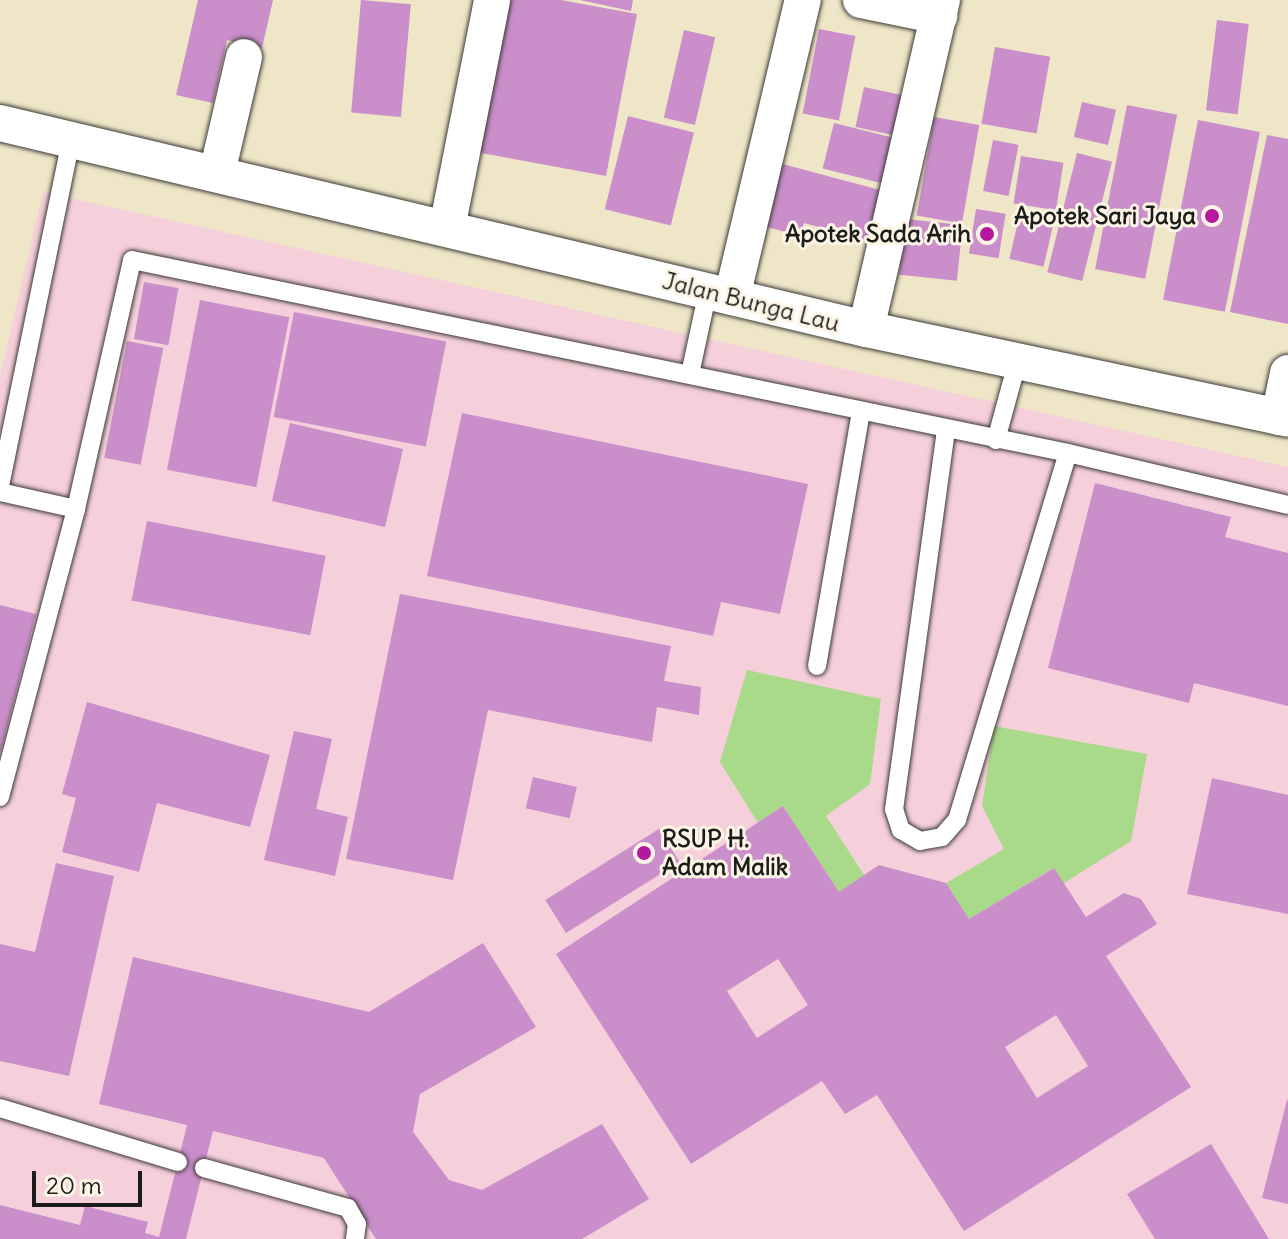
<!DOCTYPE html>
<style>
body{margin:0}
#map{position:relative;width:1288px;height:1239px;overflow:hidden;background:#efe6c8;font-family:Delius,sans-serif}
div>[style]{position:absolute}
.built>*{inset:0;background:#f5cfda}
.green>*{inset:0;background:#a9da89}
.building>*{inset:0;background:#ca8eca;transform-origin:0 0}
.roads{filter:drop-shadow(0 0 2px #3c3a36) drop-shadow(0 0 2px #3c3a36)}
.service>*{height:18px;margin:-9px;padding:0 9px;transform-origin:9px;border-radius:9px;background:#fff}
.minor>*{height:36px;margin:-18px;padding:0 18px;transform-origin:18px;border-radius:18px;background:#fff}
.dots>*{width:22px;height:22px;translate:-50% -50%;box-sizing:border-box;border:4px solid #fcf5e5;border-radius:50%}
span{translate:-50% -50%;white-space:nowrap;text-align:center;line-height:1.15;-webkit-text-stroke:6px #fcf5e5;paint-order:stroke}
.poi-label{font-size:24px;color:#1c1c1c;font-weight:700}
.right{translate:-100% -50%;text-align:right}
.left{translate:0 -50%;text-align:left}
.street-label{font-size:24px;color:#1c1c1c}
.scale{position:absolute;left:32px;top:1171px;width:110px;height:36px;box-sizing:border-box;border:4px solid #1c1c1c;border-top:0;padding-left:10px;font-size:24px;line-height:28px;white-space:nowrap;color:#1c1c1c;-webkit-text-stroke:6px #fcf5e5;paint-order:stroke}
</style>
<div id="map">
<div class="built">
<i style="clip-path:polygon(43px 192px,1288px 467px,1288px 1239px,0 1239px,0 376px)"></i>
</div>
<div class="green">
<i style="clip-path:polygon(747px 670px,881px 699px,870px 784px,826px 816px,864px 875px,839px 892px,783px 806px,758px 823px,720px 762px)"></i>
<i style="clip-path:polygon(994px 726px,1147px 754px,1131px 841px,1064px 883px,1053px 868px,969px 919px,946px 883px,1004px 849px,982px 806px)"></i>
</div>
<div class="building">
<i style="clip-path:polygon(198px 0,273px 0,262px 48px,227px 40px,213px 103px,176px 95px)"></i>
<i style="left:361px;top:0;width:50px;height:113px;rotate:5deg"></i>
<i style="clip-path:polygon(499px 0,561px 0,637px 14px,606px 176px,470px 151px)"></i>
<i style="clip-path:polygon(580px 0,633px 0,631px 11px)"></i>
<i style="left:1217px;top:20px;width:32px;height:91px;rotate:7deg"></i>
<i style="left:819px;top:29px;width:37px;height:86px;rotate:11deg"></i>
<i style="left:684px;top:30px;width:32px;height:90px;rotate:13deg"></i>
<i style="left:995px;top:47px;width:56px;height:78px;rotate:10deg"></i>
<i style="left:864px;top:87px;width:42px;height:41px;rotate:12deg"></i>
<i style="left:1082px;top:102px;width:35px;height:36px;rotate:13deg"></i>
<i style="left:1127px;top:105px;width:51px;height:167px;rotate:11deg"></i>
<i style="left:628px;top:116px;width:68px;height:96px;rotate:14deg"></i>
<i style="left:934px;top:117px;width:46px;height:100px;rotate:10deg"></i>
<i style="left:1198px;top:120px;width:63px;height:183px;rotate:11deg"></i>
<i style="left:834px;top:123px;width:61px;height:47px;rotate:14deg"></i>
<i style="clip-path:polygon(1267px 135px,1288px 139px,1288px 324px,1230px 312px)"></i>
<i style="left:993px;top:140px;width:26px;height:52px;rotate:11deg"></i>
<i style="left:1077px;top:153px;width:36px;height:123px;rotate:14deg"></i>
<i style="left:1021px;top:156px;width:43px;height:48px;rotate:9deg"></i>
<i style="clip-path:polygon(775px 162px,895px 194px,881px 244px,804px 223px,800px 236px,757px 224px)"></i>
<i style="left:976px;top:209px;width:30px;height:45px;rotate:9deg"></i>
<i style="left:1020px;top:213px;width:35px;height:47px;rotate:13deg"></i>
<i style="left:905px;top:219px;width:58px;height:56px;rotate:6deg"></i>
<i style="left:144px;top:282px;width:35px;height:58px;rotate:10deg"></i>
<i style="left:200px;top:300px;width:91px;height:173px;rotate:11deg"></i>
<i style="left:294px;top:312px;width:155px;height:107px;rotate:11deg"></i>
<i style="left:127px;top:341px;width:37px;height:119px;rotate:11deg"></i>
<i style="clip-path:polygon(462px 413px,808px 484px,780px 614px,721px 602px,713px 636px,427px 576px)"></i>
<i style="left:290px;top:423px;width:116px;height:80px;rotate:13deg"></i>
<i style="clip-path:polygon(1095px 483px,1231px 517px,1225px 537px,1288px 553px,1288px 706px,1194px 683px,1189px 703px,1048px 668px)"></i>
<i style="left:147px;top:521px;width:182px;height:81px;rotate:11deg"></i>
<i style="clip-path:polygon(400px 594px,671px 646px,664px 681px,701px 687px,699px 715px,657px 707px,652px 742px,488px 710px,453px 880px,346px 859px)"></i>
<i style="clip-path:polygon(0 605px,36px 614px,1px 751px,0 751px)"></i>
<i style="clip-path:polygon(87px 702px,270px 755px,250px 827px,157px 803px,139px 872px,62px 852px,76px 798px,62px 794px)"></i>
<i style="clip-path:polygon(294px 731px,332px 739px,316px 809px,348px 817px,335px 876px,264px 860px)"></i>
<i style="left:533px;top:777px;width:45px;height:32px;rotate:13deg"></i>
<i style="clip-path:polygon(1212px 778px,1288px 795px,1288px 914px,1187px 894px)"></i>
<i style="clip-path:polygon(evenodd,783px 806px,839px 892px,879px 865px,946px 883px,969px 919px,1054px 868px,1086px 917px,1124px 893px,1141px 899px,1157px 924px,1106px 956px,1191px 1087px,964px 1231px,877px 1095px,845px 1114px,822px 1081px,691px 1164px,556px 954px,783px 806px,778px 959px,808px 1005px,757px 1038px,727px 991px,778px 959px,783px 806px,1056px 1015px,1088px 1066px,1037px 1098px,1005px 1047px,1056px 1015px)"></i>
<i style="left:659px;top:829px;width:39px;height:134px;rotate:58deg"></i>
<i style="clip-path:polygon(56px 863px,114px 876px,69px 1076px,0 1061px,0 944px,35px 952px)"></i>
<i style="clip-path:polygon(483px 943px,536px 1027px,420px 1094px,413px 1132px,449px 1180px,482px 1190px,602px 1124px,649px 1199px,582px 1239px,376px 1239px,324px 1158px,213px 1131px,186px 1239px,0 1239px,0 1205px,80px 1225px,85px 1206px,148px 1222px,145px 1233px,159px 1237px,187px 1125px,99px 1104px,133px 957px,369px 1012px)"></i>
<i style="clip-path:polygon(1287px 1100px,1288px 1100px,1288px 1204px,1262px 1198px)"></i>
<i style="clip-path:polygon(1211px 1144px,1269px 1239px,1155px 1239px,1127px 1194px)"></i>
</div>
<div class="roads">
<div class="service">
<i style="left:690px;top:374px;width:85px;rotate:-77.8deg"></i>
<i style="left:946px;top:430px;width:383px;rotate:97.8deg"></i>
<i style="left:894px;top:809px;width:22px;rotate:72deg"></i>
<i style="left:901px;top:830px;width:22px;rotate:30deg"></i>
<i style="left:920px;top:841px;width:22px;rotate:-10deg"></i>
<i style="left:942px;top:837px;width:23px;rotate:-49deg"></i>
<i style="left:957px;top:820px;width:383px;rotate:-73.2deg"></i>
<i style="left:996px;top:440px;width:80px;rotate:-74.7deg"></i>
<i style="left:0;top:486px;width:354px;rotate:-78.4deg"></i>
<i style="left:0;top:492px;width:78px;rotate:12.6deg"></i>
<i style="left:817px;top:666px;width:259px;rotate:-80.2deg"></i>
<i style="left:0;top:797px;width:298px;rotate:-75.2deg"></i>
<i style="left:76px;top:509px;width:255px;rotate:-77.3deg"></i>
<i style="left:132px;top:260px;width:956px;rotate:11.65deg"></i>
<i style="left:1068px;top:453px;width:226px;rotate:13.3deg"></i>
<i style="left:0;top:1108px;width:186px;rotate:16.9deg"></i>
<i style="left:204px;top:1168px;width:149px;rotate:15.5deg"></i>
<i style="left:348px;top:1208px;width:18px;rotate:61deg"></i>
<i style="left:357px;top:1224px;width:15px;rotate:98deg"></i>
</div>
<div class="minor">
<i style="left:861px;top:0;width:80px;rotate:11.6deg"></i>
<i style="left:0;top:123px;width:890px;rotate:13.38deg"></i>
<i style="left:866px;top:329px;width:431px;rotate:12deg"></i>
<i style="left:217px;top:173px;width:119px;rotate:-76.9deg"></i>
<i style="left:447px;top:228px;width:232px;rotate:-78.8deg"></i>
<i style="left:732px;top:297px;width:305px;rotate:-76.6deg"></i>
<i style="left:866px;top:329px;width:338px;rotate:-77deg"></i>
<i style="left:1279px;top:417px;width:45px;rotate:-78.4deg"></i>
</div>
</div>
<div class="dots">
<i style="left:1212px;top:216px;background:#b5179e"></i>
<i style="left:987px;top:234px;background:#b5179e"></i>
<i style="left:644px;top:853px;background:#b5179e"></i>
</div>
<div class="poi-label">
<span class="right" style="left:1196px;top:216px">Apotek Sari Jaya</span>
<span class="right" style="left:971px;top:234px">Apotek Sada Arih</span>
<span class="left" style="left:662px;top:853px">RSUP H.<br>Adam Malik</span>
</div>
<div class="street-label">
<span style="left:751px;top:302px;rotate:14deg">Jalan Bunga Lau</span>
</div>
<div class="scale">20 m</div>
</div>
